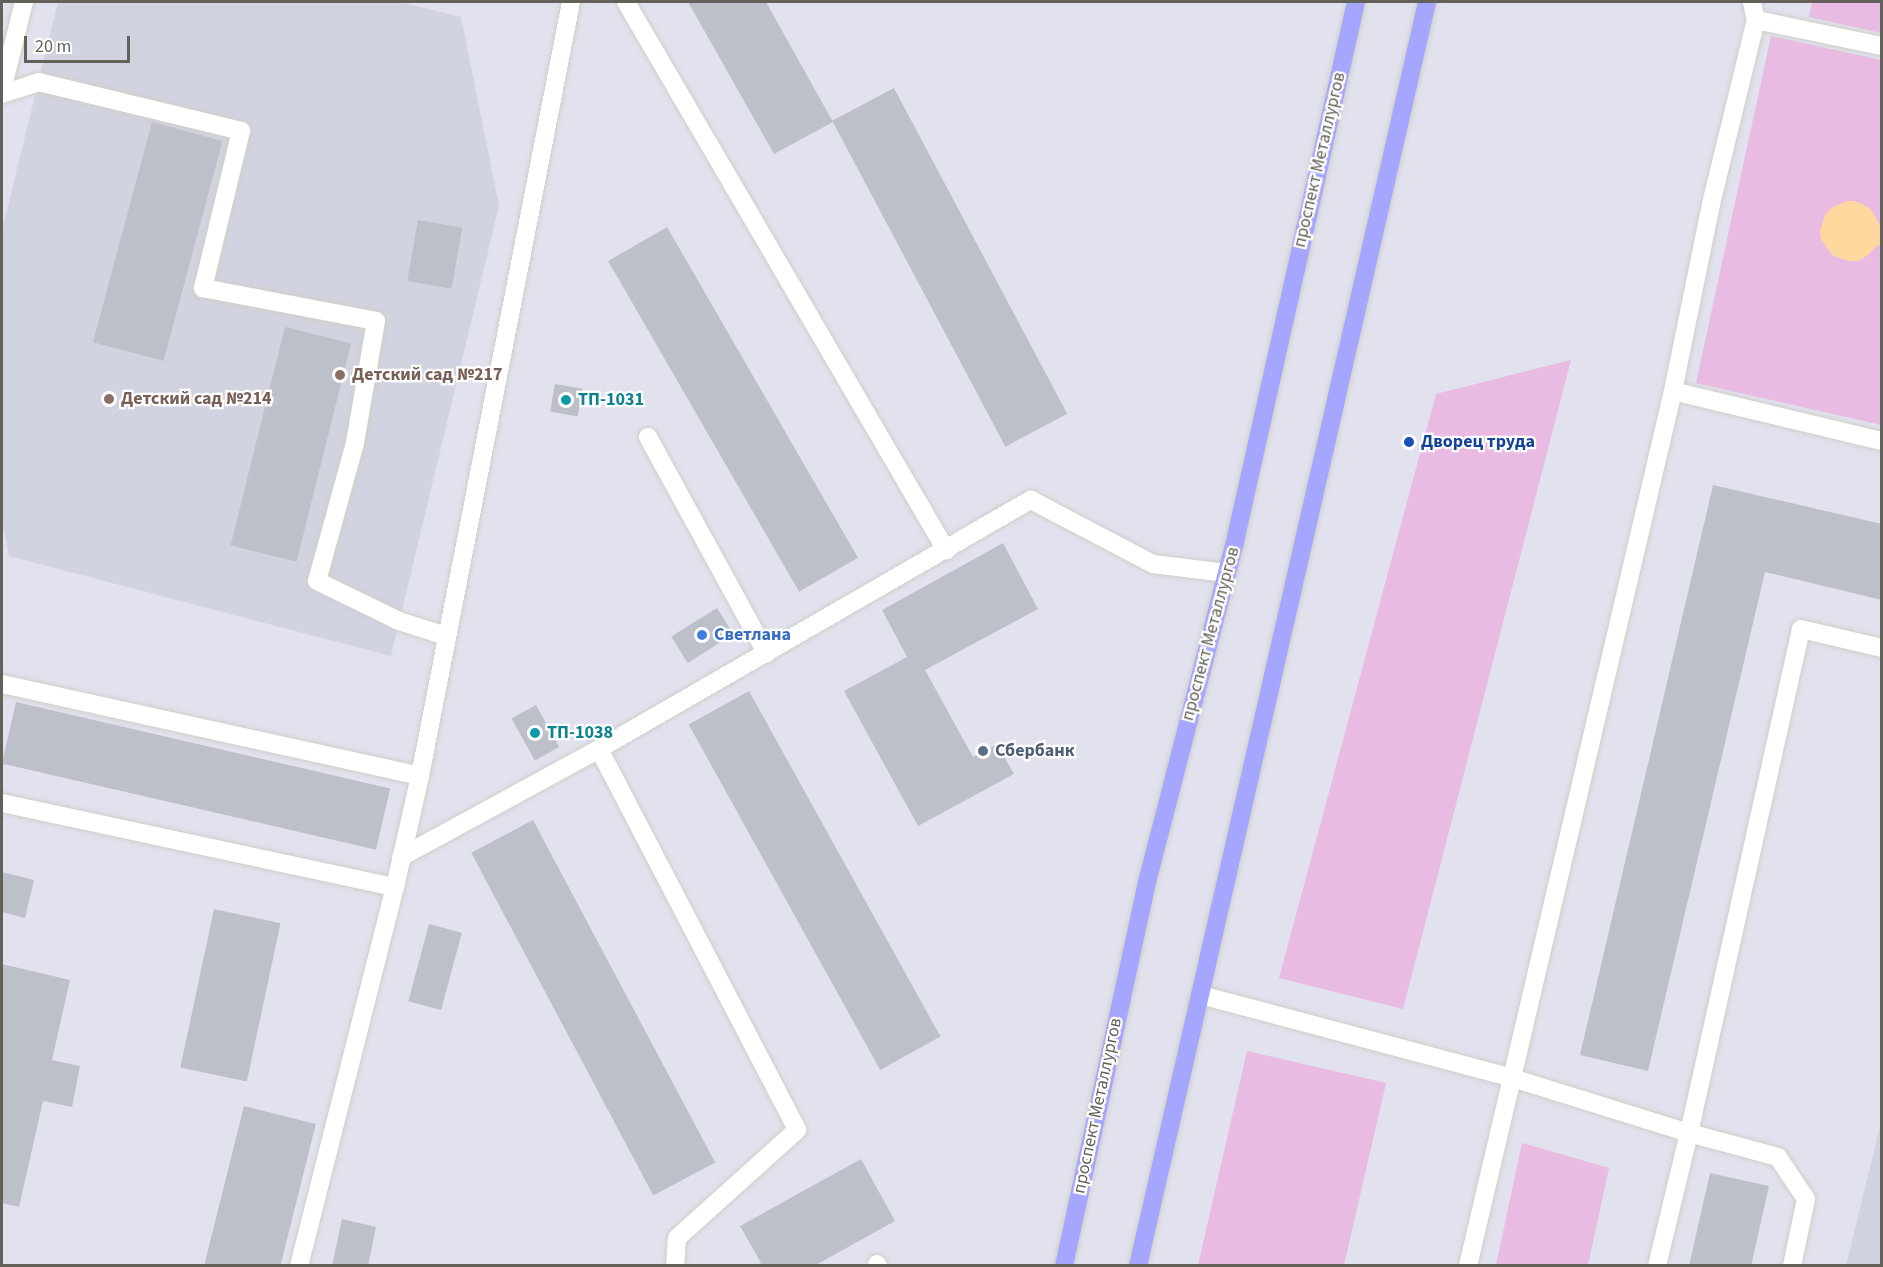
<!DOCTYPE html>
<meta charset="utf-8">
<style>
body{margin:0}
#map{position:relative;width:1883px;height:1267px;overflow:hidden;background:#e1e2ee;font-family:"Source Sans 3",sans-serif}
div>[style]{position:absolute}
.education>*{inset:0;background:#d2d3e0}
.green>*{inset:0;background:#e9bbe2}
.water>*{inset:0;background:#ffd8a0}
.building>*{inset:0;background:#bec0c9;transform-origin:0 0}
.roads{filter:drop-shadow(0 0 2px #d0cfc8) drop-shadow(0 0 2px #d0cfc8)}
.minor>*{height:18px;margin:-9px;padding:0 9px;transform-origin:9px;border-radius:9px;background:#fff}
.major>*{height:18px;margin:-9px;padding:0 9px;transform-origin:9px;border-radius:9px;background:#a5a6ff}
.dots>*{width:16px;height:16px;translate:-50% -50%;box-sizing:border-box;border:3px solid #fff;border-radius:50%}
span{translate:-50% -50%;white-space:nowrap;text-align:center;line-height:1.15;-webkit-text-stroke:4.5px #fff;paint-order:stroke}
.street-label{font-size:18px;color:#64615a}
.education-label{font-size:18px;color:#785e54;font-weight:700}
.left{translate:0 -50%;text-align:left}
.culture-label{font-size:18px;color:#0d838f;font-weight:700}
.transit-label{font-size:18px;color:#164399;font-weight:700}
.shop-label{font-size:18px;color:#366cbe;font-weight:700}
.service-label{font-size:18px;color:#4e5e75;font-weight:700}
.frame{position:absolute;inset:0;border:3px solid #64615a;pointer-events:none}
.scale{position:absolute;left:24px;top:36px;width:106px;height:27px;box-sizing:border-box;border:3px solid #64615a;border-top:0;padding-left:8px;font-size:18px;line-height:21px;white-space:nowrap;color:#64615a;-webkit-text-stroke:4px #fff;paint-order:stroke}
</style>
<div id="map">
<div class="education">
<i style="clip-path:polygon(58px 2px,401px 2px,461px 17px,499px 206px,391px 656px,9px 556px,2px 520px,2px 230px)"></i>
<i style="clip-path:polygon(1881px 1123px,1881px 1265px,1846px 1265px)"></i>
</div>
<div class="green">
<i style="clip-path:polygon(1812px 2px,1881px 2px,1881px 33px,1809px 17px)"></i>
<i style="clip-path:polygon(1771px 36px,1881px 60px,1881px 425px,1696px 383px)"></i>
<i style="clip-path:polygon(1571px 360px,1403px 1009px,1279px 978px,1436px 394px)"></i>
<i style="clip-path:polygon(1247px 1051px,1386px 1083px,1344px 1265px,1198px 1265px)"></i>
<i style="clip-path:polygon(1522px 1143px,1609px 1168px,1588px 1265px,1496px 1265px)"></i>
</div>
<div class="water">
<i style="clip-path:polygon(1847px 201px,1855px 201px,1870px 208px,1881px 227px,1881px 246px,1877px 245px,1868px 255px,1858px 261px,1849px 261px,1832px 255px,1821px 239px,1820px 231px,1825px 215px,1831px 208px)"></i>
</div>
<div class="building">
<i style="clip-path:polygon(688px 2px,766px 2px,833px 122px,774px 154px)"></i>
<i style="left:894px;top:88px;width:369px;height:70px;rotate:62deg"></i>
<i style="left:152px;top:122px;width:73px;height:228px;rotate:15deg"></i>
<i style="left:418px;top:220px;width:45px;height:62px;rotate:10deg"></i>
<i style="left:667px;top:227px;width:382px;height:68px;rotate:60deg"></i>
<i style="left:285px;top:327px;width:68px;height:225px;rotate:14deg"></i>
<i style="left:555px;top:384px;width:28px;height:28px;rotate:10deg"></i>
<i style="clip-path:polygon(1713px 485px,1882px 524px,1882px 600px,1765px 572px,1648px 1071px,1580px 1055px)"></i>
<i style="clip-path:polygon(1003px 543px,1038px 609px,925px 670px,973px 757px,997px 744px,1014px 774px,918px 826px,844px 691px,907px 657px,882px 610px)"></i>
<i style="left:717px;top:608px;width:31px;height:54px;rotate:58deg"></i>
<i style="left:749px;top:691px;width:395px;height:69px;rotate:61deg"></i>
<i style="left:16px;top:702px;width:384px;height:63px;rotate:13deg"></i>
<i style="left:536px;top:705px;width:48px;height:28px;rotate:61deg"></i>
<i style="left:533px;top:820px;width:388px;height:70px;rotate:62deg"></i>
<i style="clip-path:polygon(2px 872px,34px 880px,25px 918px,2px 912px)"></i>
<i style="left:214px;top:909px;width:68px;height:162px;rotate:12deg"></i>
<i style="left:429px;top:924px;width:34px;height:80px;rotate:15deg"></i>
<i style="clip-path:polygon(2px 964px,70px 980px,52px 1060px,80px 1066px,72px 1107px,43px 1101px,19px 1207px,2px 1203px)"></i>
<i style="left:244px;top:1106px;width:74px;height:165px;rotate:14deg"></i>
<i style="clip-path:polygon(861px 1159px,895px 1221px,814px 1266px,756px 1266px,761px 1263px,740px 1226px)"></i>
<i style="clip-path:polygon(1710px 1173px,1769px 1186px,1751px 1266px,1689px 1266px)"></i>
<i style="clip-path:polygon(342px 1219px,376px 1227px,368px 1266px,332px 1266px)"></i>
</div>
<div class="roads">
<div class="minor">
<i style="left:626px;top:2px;width:635px;rotate:59.72deg"></i>
<i style="left:1756px;top:20px;width:129px;rotate:11.7deg"></i>
<i style="left:2px;top:90px;width:91px;rotate:-76deg"></i>
<i style="left:2px;top:94px;width:39px;rotate:-18deg"></i>
<i style="left:39px;top:82px;width:208px;rotate:13.6deg"></i>
<i style="left:241px;top:131px;width:162px;rotate:103.6deg"></i>
<i style="left:203px;top:288px;width:176px;rotate:10.8deg"></i>
<i style="left:376px;top:321px;width:124px;rotate:99.8deg"></i>
<i style="left:355px;top:443px;width:143px;rotate:105.4deg"></i>
<i style="left:317px;top:581px;width:91px;rotate:26deg"></i>
<i style="left:399px;top:621px;width:49px;rotate:17.7deg"></i>
<i style="left:1673px;top:391px;width:215px;rotate:13.5deg"></i>
<i style="left:648px;top:437px;width:247px;rotate:61.3deg"></i>
<i style="left:2px;top:684px;width:428px;rotate:12.4deg"></i>
<i style="left:599px;top:749px;width:429px;rotate:62.5deg"></i>
<i style="left:797px;top:1130px;width:161px;rotate:138deg"></i>
<i style="left:677px;top:1238px;width:28px;rotate:94deg"></i>
<i style="left:2px;top:803px;width:402px;rotate:12.1deg"></i>
<i style="left:401px;top:857px;width:226px;rotate:-28.6deg"></i>
<i style="left:599px;top:749px;width:499px;rotate:-30deg"></i>
<i style="left:1031px;top:500px;width:138px;rotate:27.7deg"></i>
<i style="left:1153px;top:564px;width:74px;rotate:7deg"></i>
<i style="left:1201px;top:995px;width:322px;rotate:14.9deg"></i>
<i style="left:1512px;top:1078px;width:193px;rotate:103.2deg"></i>
<i style="left:877px;top:1264px;width:2px;rotate:63deg"></i>
<i style="left:299px;top:1266px;width:391px;rotate:-75.8deg"></i>
<i style="left:395px;top:887px;width:114px;rotate:-77.3deg"></i>
<i style="left:420px;top:776px;width:789px;rotate:-78.96deg"></i>
<i style="left:1657px;top:1266px;width:137px;rotate:-76.5deg"></i>
<i style="left:1689px;top:1133px;width:185px;rotate:-162.7deg"></i>
<i style="left:1512px;top:1078px;width:706px;rotate:-76.81deg"></i>
<i style="left:1673px;top:391px;width:191px;rotate:-78.5deg"></i>
<i style="left:1711px;top:204px;width:189px;rotate:-76.3deg"></i>
<i style="left:1756px;top:20px;width:18px;rotate:-103deg"></i>
<i style="left:1792px;top:1266px;width:68px;rotate:-78.2deg"></i>
<i style="left:1806px;top:1199px;width:50px;rotate:-123.7deg"></i>
<i style="left:1778px;top:1157px;width:92px;rotate:-164.9deg"></i>
<i style="left:1689px;top:1133px;width:516px;rotate:-77.47deg"></i>
<i style="left:1801px;top:629px;width:83px;rotate:13.2deg"></i>
</div>
<div class="major">
<i style="left:1064px;top:1266px;width:393px;rotate:-77.8deg"></i>
<i style="left:1147px;top:882px;width:356px;rotate:-75.5deg"></i>
<i style="left:1236px;top:537px;width:548px;rotate:-77.36deg"></i>
<i style="left:1138px;top:1266px;width:1297px;rotate:-77.12deg"></i>
</div>
</div>
<div class="dots">
<i style="left:340px;top:375px;background:#8d6e63"></i>
<i style="left:109px;top:399px;background:#8d6e63"></i>
<i style="left:566px;top:400px;background:#0f9aa8"></i>
<i style="left:1409px;top:442px;background:#1a4fb4"></i>
<i style="left:702px;top:635px;background:#3f7fe0"></i>
<i style="left:535px;top:733px;background:#0f9aa8"></i>
<i style="left:983px;top:751px;background:#5c6f8a"></i>
</div>
<div class="street-label">
<span style="left:1320px;top:160px;rotate:-77deg">проспект Металлургов</span>
<span style="left:1211px;top:634px;rotate:-75deg">проспект Металлургов</span>
<span style="left:1098px;top:1106px;rotate:-78deg">проспект Металлургов</span>
</div>
<div class="education-label">
<span class="left" style="left:352px;top:375px">Детский сад №217</span>
<span class="left" style="left:121px;top:399px">Детский сад №214</span>
</div>
<div class="culture-label">
<span class="left" style="left:578px;top:400px">ТП-1031</span>
<span class="left" style="left:547px;top:733px">ТП-1038</span>
</div>
<div class="transit-label">
<span class="left" style="left:1421px;top:442px">Дворец труда</span>
</div>
<div class="shop-label">
<span class="left" style="left:714px;top:635px">Светлана</span>
</div>
<div class="service-label">
<span class="left" style="left:995px;top:751px">Сбербанк</span>
</div>
<div class="frame"></div>
<div class="scale">20 m</div>
</div>
